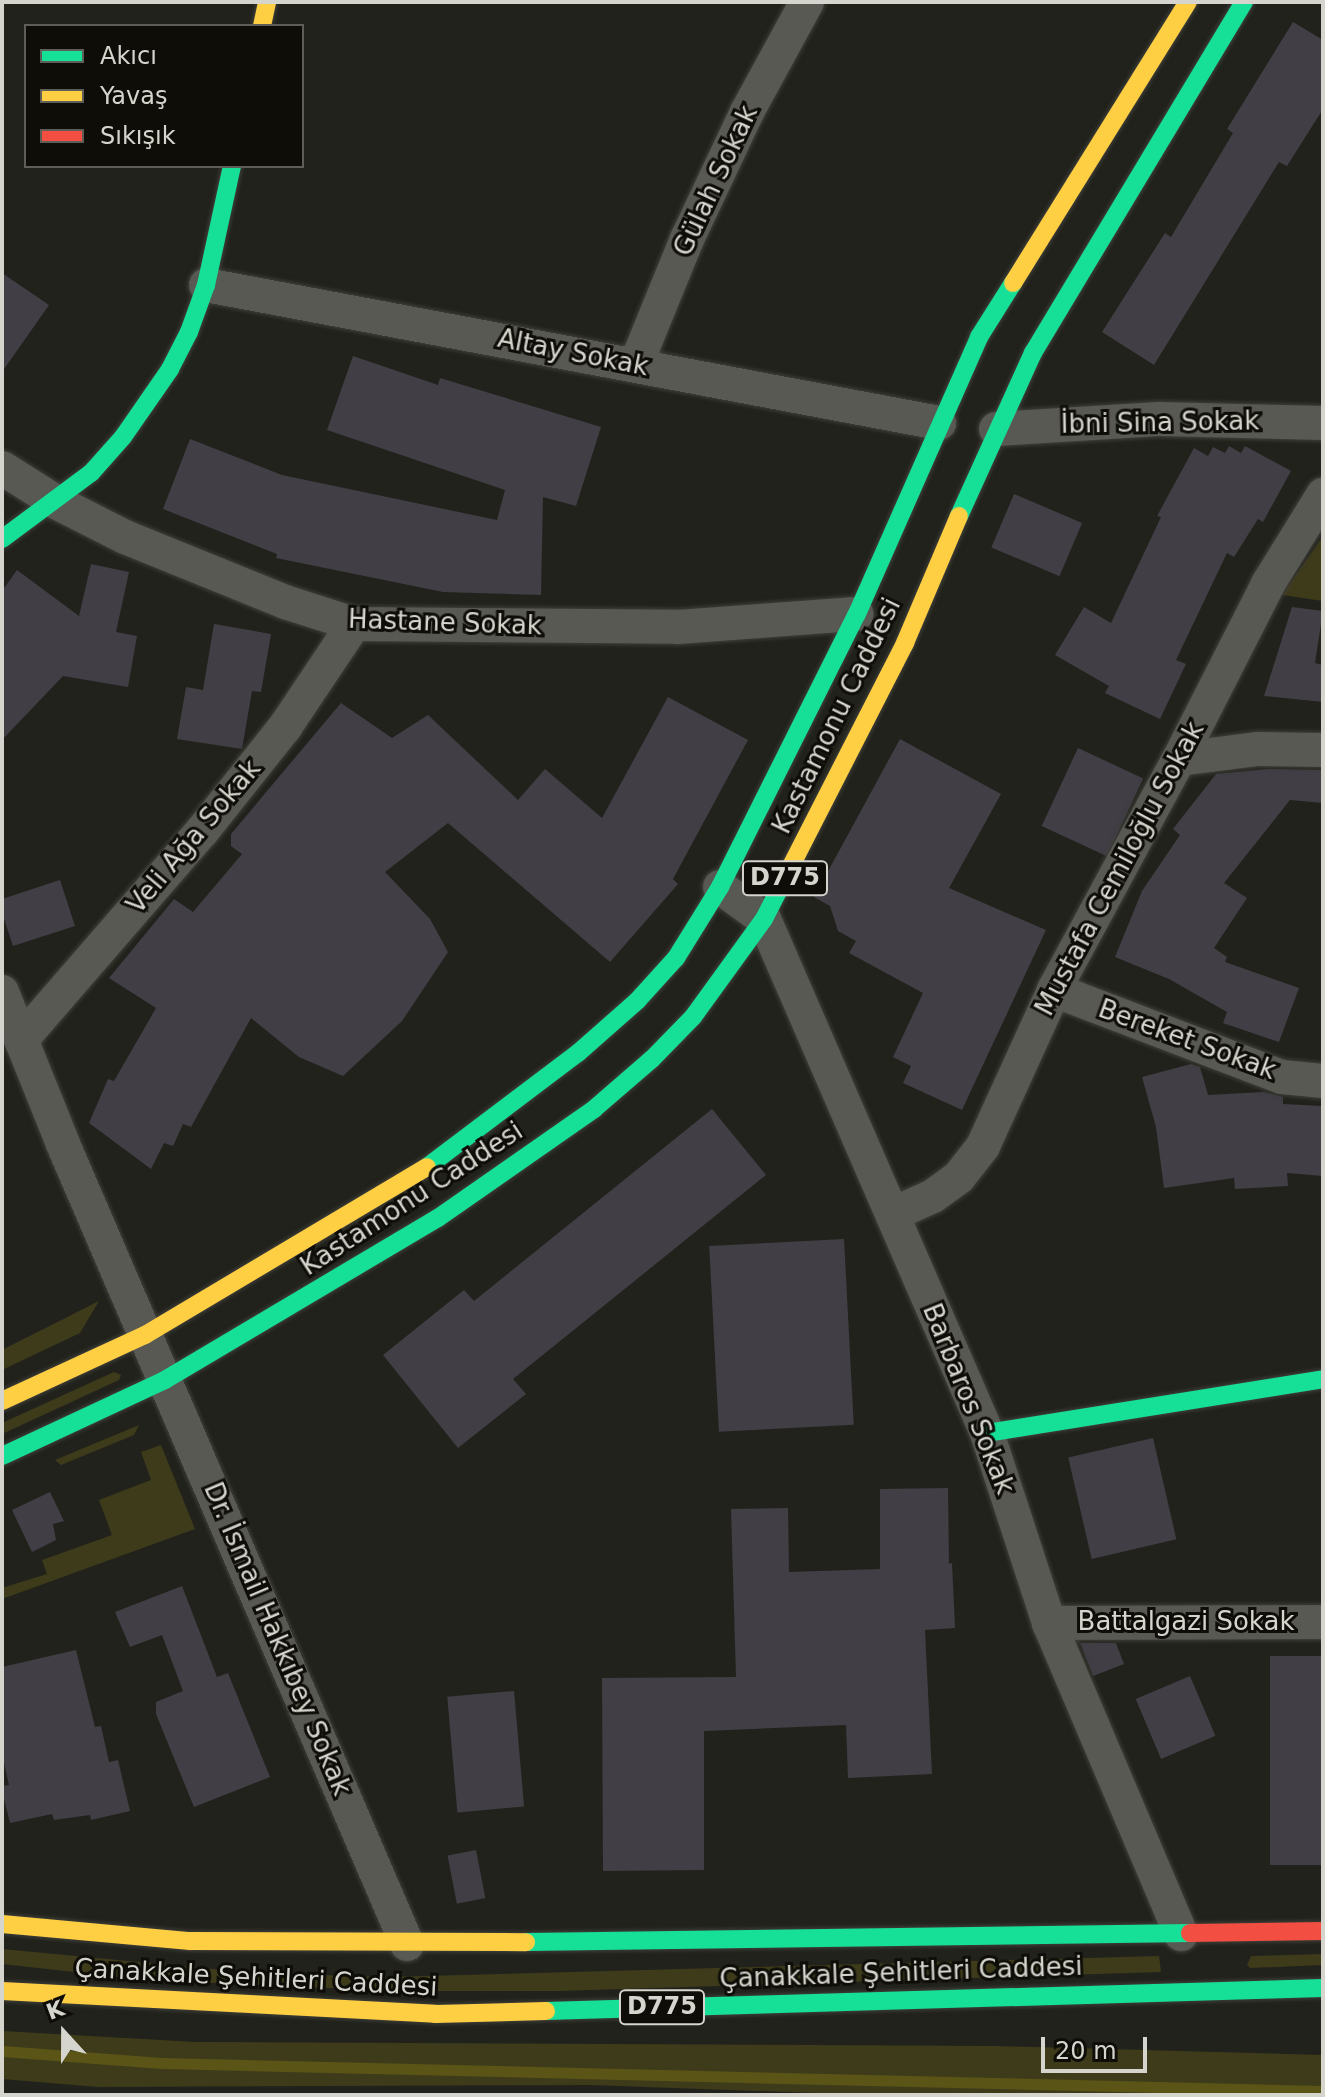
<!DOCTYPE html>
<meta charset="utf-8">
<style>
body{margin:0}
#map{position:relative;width:1325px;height:2097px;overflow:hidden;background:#22221c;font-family:"DejaVu Sans",sans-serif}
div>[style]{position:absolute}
.green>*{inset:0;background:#3e3b1b}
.stream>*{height:11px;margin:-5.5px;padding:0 5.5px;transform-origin:5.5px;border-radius:5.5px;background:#5a5416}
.building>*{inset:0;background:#413e45;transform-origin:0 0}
.roads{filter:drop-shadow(0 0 2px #3f3f3a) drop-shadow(0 0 2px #3f3f3a)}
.street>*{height:34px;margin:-17px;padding:0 17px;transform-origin:17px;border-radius:17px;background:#595954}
.fast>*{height:18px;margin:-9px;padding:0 9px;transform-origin:9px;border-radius:9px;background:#16e098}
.slow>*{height:18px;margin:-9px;padding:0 9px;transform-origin:9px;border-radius:9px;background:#ffcf43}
.jam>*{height:18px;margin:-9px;padding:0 9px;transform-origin:9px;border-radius:9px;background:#f24e42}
span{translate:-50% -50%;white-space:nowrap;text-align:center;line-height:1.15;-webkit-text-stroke:6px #0e0d08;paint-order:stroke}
.shield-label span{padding:2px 6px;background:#0e0d08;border:2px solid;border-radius:6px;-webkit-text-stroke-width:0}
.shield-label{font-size:24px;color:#d5d5cd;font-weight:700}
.street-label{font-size:26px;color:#d5d5cd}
.frame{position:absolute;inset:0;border:4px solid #d5d5cd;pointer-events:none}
.legend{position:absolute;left:24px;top:24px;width:280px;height:144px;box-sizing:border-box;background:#0e0d08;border:2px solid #5e5d57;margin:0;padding:10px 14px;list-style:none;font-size:24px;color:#d5d5cd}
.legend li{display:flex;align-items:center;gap:16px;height:40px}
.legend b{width:40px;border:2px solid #5e5d57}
.north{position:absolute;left:24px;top:1993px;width:80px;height:80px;-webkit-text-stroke:6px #0e0d08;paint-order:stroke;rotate:339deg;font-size:22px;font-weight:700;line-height:32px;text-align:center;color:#d5d5cd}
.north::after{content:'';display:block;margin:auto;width:28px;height:36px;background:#d5d5cd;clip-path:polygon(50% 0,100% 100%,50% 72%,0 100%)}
.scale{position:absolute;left:1041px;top:2037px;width:106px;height:36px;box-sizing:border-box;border:4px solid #d5d5cd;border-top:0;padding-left:10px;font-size:24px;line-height:28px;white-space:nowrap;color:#d5d5cd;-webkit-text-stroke:6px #0e0d08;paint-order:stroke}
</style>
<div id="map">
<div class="green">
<i style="clip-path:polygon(1323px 536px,1323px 601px,1282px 595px)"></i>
<i style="clip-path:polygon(99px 1301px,80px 1333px,2px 1370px,2px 1350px)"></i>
<i style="clip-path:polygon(114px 1372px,121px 1375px,119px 1380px,2px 1434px,2px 1423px)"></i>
<i style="clip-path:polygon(139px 1425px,134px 1435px,61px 1465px,55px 1460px)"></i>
<i style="clip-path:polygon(161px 1445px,195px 1529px,2px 1599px,2px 1588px,47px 1574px,42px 1560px,112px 1535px,99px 1500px,151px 1480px,141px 1452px)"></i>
<i style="clip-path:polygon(2px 1949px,254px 1973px,389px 1977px,1159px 1956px,1161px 1972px,559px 1991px,398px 1991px,147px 1980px,2px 1964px)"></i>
<i style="clip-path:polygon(1323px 1954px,1323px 1965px,1250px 1968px,1247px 1965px,1251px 1956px)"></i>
<i style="clip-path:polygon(2px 2031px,196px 2042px,995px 2046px,1323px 2055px,1323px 2095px,871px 2095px,592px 2085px,98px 2087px,2px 2079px)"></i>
</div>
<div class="stream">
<i style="left:2px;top:2051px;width:160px;rotate:4.3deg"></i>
<i style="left:162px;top:2063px;width:1161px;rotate:1.38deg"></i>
</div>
<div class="building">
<i style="clip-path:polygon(1293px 22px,1323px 40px,1323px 109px,1287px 166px,1279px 162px,1154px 365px,1102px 332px,1165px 233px,1171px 237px,1233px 133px,1227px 129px)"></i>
<i style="clip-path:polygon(2px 273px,49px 305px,2px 372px)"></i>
<i style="clip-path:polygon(353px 356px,438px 385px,440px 378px,601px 427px,576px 506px,543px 497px,541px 595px,443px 592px,276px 558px,277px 554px,163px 509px,190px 439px,282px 475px,497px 520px,505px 490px,327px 430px)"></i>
<i style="clip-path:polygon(1229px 446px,1241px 453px,1245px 446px,1291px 471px,1263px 522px,1258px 519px,1234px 557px,1227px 553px,1176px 660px,1186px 664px,1160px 719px,1105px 693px,1109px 686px,1055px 655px,1084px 607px,1111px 623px,1161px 517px,1157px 516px,1194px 448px,1208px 456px,1213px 447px,1225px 453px)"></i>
<i style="left:1014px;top:494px;width:74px;height:58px;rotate:23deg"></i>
<i style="clip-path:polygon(91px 564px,129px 572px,116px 632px,137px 636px,128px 687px,63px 676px,2px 740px,2px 591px,17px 570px,79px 616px)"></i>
<i style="clip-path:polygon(1292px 607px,1323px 611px,1315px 663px,1323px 665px,1323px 702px,1264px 696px)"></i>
<i style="clip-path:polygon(214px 624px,271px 634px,261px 692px,252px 691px,242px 749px,177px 739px,186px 687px,203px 690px)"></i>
<i style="clip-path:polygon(668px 697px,748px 740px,673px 879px,678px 884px,610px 962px,448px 823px,385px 872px,430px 919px,448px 952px,402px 1021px,343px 1076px,299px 1057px,251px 1018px,191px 1127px,183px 1124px,173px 1146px,164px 1143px,151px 1169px,89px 1123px,108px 1079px,114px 1081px,156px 1008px,109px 978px,174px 899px,193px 912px,242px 854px,231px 846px,231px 834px,341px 703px,392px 738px,428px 715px,518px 800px,545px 769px,602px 818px)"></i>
<i style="clip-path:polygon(900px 739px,1001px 794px,949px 888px,1046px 930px,962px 1110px,903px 1083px,911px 1066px,893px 1057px,923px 993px,849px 953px,856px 941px,838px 931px,830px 906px,814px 897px)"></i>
<i style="left:1078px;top:748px;width:72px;height:86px;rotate:25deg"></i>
<i style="clip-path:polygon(1268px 769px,1323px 770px,1323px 803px,1290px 800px,1224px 883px,1247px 898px,1214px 948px,1227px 957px,1225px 962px,1299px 988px,1279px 1042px,1223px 1023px,1227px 1012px,1169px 979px,1115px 957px,1142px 891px,1180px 835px,1173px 829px,1216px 774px)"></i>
<i style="clip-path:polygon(60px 880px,75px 926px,13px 946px,2px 913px,2px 899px)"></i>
<i style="clip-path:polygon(1191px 1064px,1200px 1067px,1208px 1095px,1264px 1092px,1283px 1097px,1283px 1104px,1323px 1106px,1323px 1176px,1287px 1173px,1288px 1186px,1235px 1189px,1234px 1178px,1164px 1188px,1156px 1127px,1142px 1077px)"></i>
<i style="clip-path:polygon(712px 1109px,766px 1175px,513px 1379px,526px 1394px,458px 1448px,383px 1355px,464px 1290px,474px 1301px)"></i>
<i style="left:844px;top:1239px;width:186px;height:135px;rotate:87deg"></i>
<i style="left:1153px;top:1438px;width:104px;height:87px;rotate:77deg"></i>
<i style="clip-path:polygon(948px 1488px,949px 1564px,952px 1563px,955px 1628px,925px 1630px,932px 1774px,848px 1778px,846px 1725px,704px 1731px,704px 1870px,603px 1871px,602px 1678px,736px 1677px,731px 1509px,788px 1508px,789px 1572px,880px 1569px,880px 1489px)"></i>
<i style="clip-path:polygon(50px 1492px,64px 1521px,53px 1524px,56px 1540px,32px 1552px,12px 1510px)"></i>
<i style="clip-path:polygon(182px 1586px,217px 1677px,228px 1673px,270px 1777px,194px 1807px,156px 1714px,156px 1702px,183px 1691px,162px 1635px,130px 1647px,115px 1612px)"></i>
<i style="clip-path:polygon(1080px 1643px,1116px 1643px,1124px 1664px,1093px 1676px)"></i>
<i style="clip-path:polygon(76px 1650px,95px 1727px,101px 1726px,109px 1762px,118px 1760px,130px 1811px,91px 1820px,90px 1815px,54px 1820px,52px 1814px,10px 1823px,2px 1791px,2px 1786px,9px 1785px,2px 1754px,2px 1667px)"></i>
<i style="left:1323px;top:1656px;width:209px;height:53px;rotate:90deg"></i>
<i style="left:1190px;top:1676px;width:65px;height:59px;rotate:67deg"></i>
<i style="left:514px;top:1691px;width:116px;height:67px;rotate:85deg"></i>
<i style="left:476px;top:1850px;width:49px;height:29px;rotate:79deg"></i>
</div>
<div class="roads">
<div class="street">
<i style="left:206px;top:285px;width:746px;rotate:10.66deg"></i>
<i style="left:636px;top:364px;width:135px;rotate:-67.8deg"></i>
<i style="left:687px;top:239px;width:140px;rotate:-64.7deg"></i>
<i style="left:747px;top:112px;width:125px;rotate:-61.4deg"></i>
<i style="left:996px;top:429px;width:163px;rotate:-3.5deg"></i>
<i style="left:1159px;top:419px;width:164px;rotate:1.4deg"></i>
<i style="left:2px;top:468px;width:64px;rotate:32.2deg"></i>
<i style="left:56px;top:502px;width:77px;rotate:26.9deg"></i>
<i style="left:125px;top:537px;width:173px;rotate:22.1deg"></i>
<i style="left:285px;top:602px;width:72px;rotate:17.7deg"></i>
<i style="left:354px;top:624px;width:324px;rotate:0.5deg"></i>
<i style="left:678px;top:627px;width:179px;rotate:-4.2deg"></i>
<i style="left:1179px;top:759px;width:80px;rotate:-7.2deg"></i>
<i style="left:1258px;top:749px;width:65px;rotate:0.9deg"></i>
<i style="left:720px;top:887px;width:54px;rotate:36deg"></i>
<i style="left:764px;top:919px;width:560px;rotate:66.55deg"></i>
<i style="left:987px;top:1433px;width:200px;rotate:71.9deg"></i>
<i style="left:1049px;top:1623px;width:338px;rotate:67deg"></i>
<i style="left:1054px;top:990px;width:244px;rotate:20.9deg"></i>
<i style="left:1282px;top:1077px;width:41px;rotate:5.6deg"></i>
<i style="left:2px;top:992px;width:164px;rotate:68.1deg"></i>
<i style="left:63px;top:1144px;width:871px;rotate:66.73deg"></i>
<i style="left:21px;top:1040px;width:278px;rotate:-49.1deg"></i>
<i style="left:203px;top:830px;width:132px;rotate:-51.5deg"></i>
<i style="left:285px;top:727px;width:124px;rotate:-56.2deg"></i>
<i style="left:893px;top:1214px;width:44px;rotate:-24.2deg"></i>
<i style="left:933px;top:1196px;width:32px;rotate:-36deg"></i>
<i style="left:959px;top:1177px;width:39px;rotate:-52deg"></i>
<i style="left:983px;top:1146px;width:171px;rotate:-65.5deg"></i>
<i style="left:1054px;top:990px;width:263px;rotate:-61.6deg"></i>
<i style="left:1179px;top:759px;width:196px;rotate:-63deg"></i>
<i style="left:1268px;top:584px;width:105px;rotate:-58.3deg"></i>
<i style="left:1049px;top:1623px;width:274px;rotate:-0.2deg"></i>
</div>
<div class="fast">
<i style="left:959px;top:516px;width:179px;rotate:-65.6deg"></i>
<i style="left:1033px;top:353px;width:410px;rotate:-59deg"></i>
<i style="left:2px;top:539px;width:111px;rotate:-36.6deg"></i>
<i style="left:91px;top:473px;width:48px;rotate:-48.4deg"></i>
<i style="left:123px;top:437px;width:83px;rotate:-55.3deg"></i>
<i style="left:170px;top:369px;width:42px;rotate:-62.8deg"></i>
<i style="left:189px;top:332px;width:50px;rotate:-70.1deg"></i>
<i style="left:206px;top:285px;width:122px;rotate:-77.7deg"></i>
<i style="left:427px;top:1167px;width:189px;rotate:-37.1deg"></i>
<i style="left:578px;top:1053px;width:79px;rotate:-41.4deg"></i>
<i style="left:637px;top:1001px;width:58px;rotate:-47.8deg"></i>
<i style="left:676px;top:958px;width:84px;rotate:-58.2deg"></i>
<i style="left:720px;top:887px;width:305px;rotate:-63.4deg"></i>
<i style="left:857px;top:614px;width:303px;rotate:-66.2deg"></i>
<i style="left:979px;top:337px;width:64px;rotate:-57.8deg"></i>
<i style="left:987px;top:1433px;width:340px;rotate:-9.1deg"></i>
<i style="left:2px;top:1456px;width:180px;rotate:-25deg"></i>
<i style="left:165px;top:1380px;width:317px;rotate:-30.7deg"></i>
<i style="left:438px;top:1218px;width:190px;rotate:-34.9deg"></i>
<i style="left:594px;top:1109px;width:77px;rotate:-40.8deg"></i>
<i style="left:652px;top:1059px;width:59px;rotate:-45.7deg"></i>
<i style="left:693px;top:1017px;width:121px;rotate:-54.1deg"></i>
<i style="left:764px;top:919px;width:57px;rotate:-63deg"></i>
<i style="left:526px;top:1942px;width:664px;rotate:-0.78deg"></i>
<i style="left:546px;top:2011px;width:777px;rotate:-1.7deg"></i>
</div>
<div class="slow">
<i style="left:262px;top:26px;width:25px;rotate:-78deg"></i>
<i style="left:1013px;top:283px;width:331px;rotate:-58.1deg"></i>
<i style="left:790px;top:868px;width:253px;rotate:-62.9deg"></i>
<i style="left:905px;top:643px;width:138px;rotate:-67deg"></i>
<i style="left:2px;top:1401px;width:157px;rotate:-24.8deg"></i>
<i style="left:145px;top:1335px;width:328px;rotate:-30.8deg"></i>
<i style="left:2px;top:1924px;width:189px;rotate:5.2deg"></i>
<i style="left:190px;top:1941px;width:336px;rotate:0.2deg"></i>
<i style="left:2px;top:1991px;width:434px;rotate:3deg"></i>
<i style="left:435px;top:2014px;width:111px;rotate:-1.5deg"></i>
</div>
<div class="jam">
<i style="left:1190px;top:1933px;width:133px;rotate:-0.9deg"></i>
</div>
</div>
<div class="shield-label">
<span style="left:785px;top:878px">D775</span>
<span style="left:662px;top:2007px">D775</span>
</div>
<div class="street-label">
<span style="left:716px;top:181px;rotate:-65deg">Gülah Sokak</span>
<span style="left:573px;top:353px;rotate:11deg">Altay Sokak</span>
<span style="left:1160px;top:423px;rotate:-1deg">İbni Sina Sokak</span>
<span style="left:445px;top:623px;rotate:2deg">Hastane Sokak</span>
<span style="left:837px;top:716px;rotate:-64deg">Kastamonu Caddesi</span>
<span style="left:194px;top:837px;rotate:-50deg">Veli Ağa Sokak</span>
<span style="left:1120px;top:869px;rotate:-62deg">Mustafa Cemiloğlu Sokak</span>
<span style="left:1187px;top:1040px;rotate:20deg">Bereket Sokak</span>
<span style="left:412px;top:1199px;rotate:-33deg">Kastamonu Caddesi</span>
<span style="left:968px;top:1399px;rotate:68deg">Barbaros Sokak</span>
<span style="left:1186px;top:1622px">Battalgazi Sokak</span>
<span style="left:277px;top:1639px;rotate:67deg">Dr. İsmail Hakkıbey Sokak</span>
<span style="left:901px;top:1973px;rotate:-2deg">Çanakkale Şehitleri Caddesi</span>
<span style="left:256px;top:1978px;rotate:3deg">Çanakkale Şehitleri Caddesi</span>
</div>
<div class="frame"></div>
<ul class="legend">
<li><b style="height:10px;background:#16e098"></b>Akıcı</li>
<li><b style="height:10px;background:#ffcf43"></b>Yavaş</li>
<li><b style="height:10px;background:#f24e42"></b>Sıkışık</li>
</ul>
<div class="north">K</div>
<div class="scale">20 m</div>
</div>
